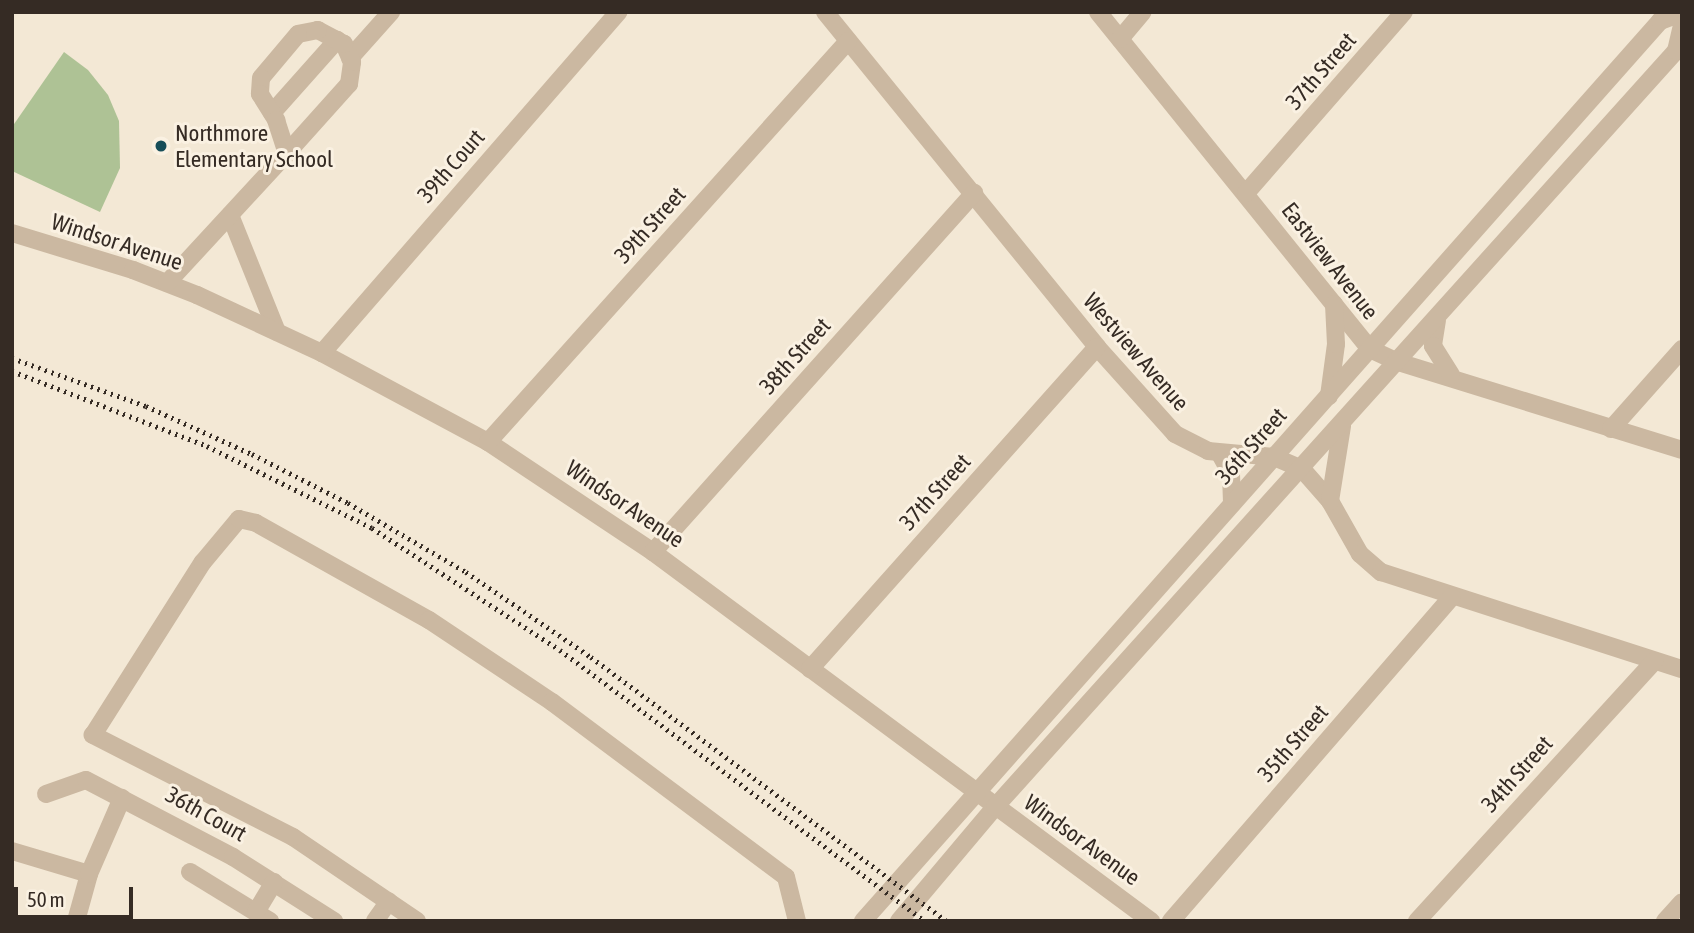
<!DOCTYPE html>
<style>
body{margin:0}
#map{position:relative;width:1694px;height:933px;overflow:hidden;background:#f3e8d5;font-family:"Asap Condensed",sans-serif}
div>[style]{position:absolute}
.green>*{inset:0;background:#aec295}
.minor>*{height:18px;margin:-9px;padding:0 9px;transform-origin:9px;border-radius:9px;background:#cbb8a1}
.rail>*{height:4.5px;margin-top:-2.25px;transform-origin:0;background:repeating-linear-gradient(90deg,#352b24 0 2px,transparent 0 7px)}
.dots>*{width:19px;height:19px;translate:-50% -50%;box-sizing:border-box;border:4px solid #faf1e2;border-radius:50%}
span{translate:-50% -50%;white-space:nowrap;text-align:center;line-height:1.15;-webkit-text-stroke:6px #faf1e2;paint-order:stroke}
.street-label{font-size:23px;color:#352b24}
.poi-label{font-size:23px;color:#352b24}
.left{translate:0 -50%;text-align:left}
.frame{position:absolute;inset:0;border:14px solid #352b24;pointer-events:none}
.scale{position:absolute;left:14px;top:887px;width:119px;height:32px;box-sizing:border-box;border:4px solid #352b24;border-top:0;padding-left:9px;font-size:21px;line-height:24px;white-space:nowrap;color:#352b24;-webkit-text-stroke:5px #faf1e2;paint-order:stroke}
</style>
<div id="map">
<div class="green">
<i style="clip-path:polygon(64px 52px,88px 70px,108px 95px,119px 121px,120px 168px,100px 212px,12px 171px,12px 127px)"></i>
</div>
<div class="minor">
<i style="left:825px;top:12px;width:432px;rotate:50.9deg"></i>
<i style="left:1097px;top:347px;width:117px;rotate:48.1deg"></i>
<i style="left:1175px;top:434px;width:37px;rotate:27deg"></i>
<i style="left:1208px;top:451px;width:66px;rotate:5.2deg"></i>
<i style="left:1274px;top:457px;width:30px;rotate:23deg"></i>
<i style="left:1302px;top:469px;width:43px;rotate:48.8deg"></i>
<i style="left:1330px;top:501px;width:61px;rotate:60.5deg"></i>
<i style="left:1360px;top:554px;width:28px;rotate:41deg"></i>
<i style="left:1381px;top:572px;width:316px;rotate:17.9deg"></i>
<i style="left:1098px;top:12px;width:433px;rotate:51.1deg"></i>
<i style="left:1370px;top:349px;width:31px;rotate:25deg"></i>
<i style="left:1398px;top:362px;width:297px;rotate:17.2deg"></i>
<i style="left:1120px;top:39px;width:35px;rotate:-50deg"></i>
<i style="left:350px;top:58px;width:62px;rotate:-48.3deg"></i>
<i style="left:272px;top:113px;width:98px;rotate:-48.3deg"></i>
<i style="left:1246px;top:193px;width:240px;rotate:-48.9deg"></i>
<i style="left:230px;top:215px;width:126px;rotate:68.1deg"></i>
<i style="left:12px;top:233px;width:127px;rotate:17deg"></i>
<i style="left:133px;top:270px;width:69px;rotate:21.3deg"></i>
<i style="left:197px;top:295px;width:138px;rotate:24.9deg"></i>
<i style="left:322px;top:353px;width:188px;rotate:28.2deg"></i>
<i style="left:488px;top:442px;width:198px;rotate:33.7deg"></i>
<i style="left:653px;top:552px;width:620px;rotate:36.54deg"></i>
<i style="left:167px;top:283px;width:177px;rotate:-47.3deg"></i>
<i style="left:287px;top:153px;width:93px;rotate:-48.1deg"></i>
<i style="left:349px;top:84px;width:22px;rotate:-82deg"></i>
<i style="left:352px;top:62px;width:20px;rotate:-114deg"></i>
<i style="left:344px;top:44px;width:30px;rotate:-152deg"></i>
<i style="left:318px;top:30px;width:20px;rotate:169deg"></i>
<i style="left:298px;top:34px;width:57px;rotate:130.1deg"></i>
<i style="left:261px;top:78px;width:16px;rotate:94deg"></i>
<i style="left:260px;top:94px;width:31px;rotate:58deg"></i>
<i style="left:276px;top:120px;width:35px;rotate:72deg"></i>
<i style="left:1437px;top:320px;width:26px;rotate:99deg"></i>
<i style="left:1433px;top:346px;width:34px;rotate:58deg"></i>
<i style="left:322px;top:353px;width:452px;rotate:-49deg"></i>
<i style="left:1329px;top:396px;width:52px;rotate:-82.3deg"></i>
<i style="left:1336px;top:344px;width:40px;rotate:-92.9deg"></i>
<i style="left:1611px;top:429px;width:107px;rotate:-48.4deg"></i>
<i style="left:488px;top:442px;width:539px;rotate:-48.08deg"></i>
<i style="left:1220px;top:454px;width:23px;rotate:61deg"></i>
<i style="left:1231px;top:474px;width:30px;rotate:88deg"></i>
<i style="left:1330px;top:501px;width:76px;rotate:-80.9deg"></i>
<i style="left:653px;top:552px;width:482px;rotate:-48.2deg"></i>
<i style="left:810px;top:669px;width:431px;rotate:-48.3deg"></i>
<i style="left:46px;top:794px;width:42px;rotate:-19.3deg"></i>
<i style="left:86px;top:780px;width:166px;rotate:27.6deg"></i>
<i style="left:233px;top:857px;width:120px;rotate:32.4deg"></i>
<i style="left:12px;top:851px;width:80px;rotate:16.6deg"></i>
<i style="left:190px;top:872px;width:94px;rotate:31.5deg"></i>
<i style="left:256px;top:912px;width:35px;rotate:-59deg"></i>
<i style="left:76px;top:921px;width:49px;rotate:-74.5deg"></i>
<i style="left:89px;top:874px;width:83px;rotate:-66.5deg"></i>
<i style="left:375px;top:921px;width:24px;rotate:-55deg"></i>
<i style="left:417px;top:921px;width:150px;rotate:-145.9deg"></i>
<i style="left:293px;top:837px;width:225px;rotate:-153deg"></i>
<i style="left:93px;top:735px;width:205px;rotate:-57.6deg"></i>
<i style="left:203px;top:562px;width:56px;rotate:-50.1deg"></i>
<i style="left:239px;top:519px;width:17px;rotate:13deg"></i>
<i style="left:256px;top:523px;width:198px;rotate:29.3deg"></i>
<i style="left:429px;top:620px;width:148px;rotate:33.7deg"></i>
<i style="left:552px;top:702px;width:292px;rotate:36.8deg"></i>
<i style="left:786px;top:877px;width:45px;rotate:76deg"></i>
<i style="left:863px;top:921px;width:1202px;rotate:-48.47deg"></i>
<i style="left:1660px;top:21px;width:23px;rotate:-20deg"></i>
<i style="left:899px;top:921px;width:149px;rotate:-49.9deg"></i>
<i style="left:995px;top:807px;width:1017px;rotate:-47.99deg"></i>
<i style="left:1676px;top:51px;width:27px;rotate:-77deg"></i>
<i style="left:1171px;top:921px;width:429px;rotate:-49.1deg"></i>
<i style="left:1417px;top:921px;width:352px;rotate:-47.6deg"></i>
<i style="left:1665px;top:921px;width:25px;rotate:-48deg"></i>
</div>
<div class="rail">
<i style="left:12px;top:358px;width:142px;rotate:19.7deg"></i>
<i style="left:146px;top:406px;width:116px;rotate:24.4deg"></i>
<i style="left:252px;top:454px;width:108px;rotate:27deg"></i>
<i style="left:348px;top:503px;width:137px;rotate:30.3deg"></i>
<i style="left:466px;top:572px;width:151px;rotate:34.2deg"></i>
<i style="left:591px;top:657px;width:443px;rotate:36.6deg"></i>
<i style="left:12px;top:371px;width:209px;rotate:21deg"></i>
<i style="left:207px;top:446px;width:184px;rotate:26.4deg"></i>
<i style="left:372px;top:528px;width:224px;rotate:33deg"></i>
<i style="left:560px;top:650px;width:455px;rotate:36.6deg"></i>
</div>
<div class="dots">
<i style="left:161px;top:146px;background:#174e59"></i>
</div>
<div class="street-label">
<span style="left:1321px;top:71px;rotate:-49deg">37th Street</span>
<span style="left:451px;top:166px;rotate:-49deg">39th Court</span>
<span style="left:650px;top:225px;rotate:-48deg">39th Street</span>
<span style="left:117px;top:242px;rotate:18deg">Windsor Avenue</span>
<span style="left:1330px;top:261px;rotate:52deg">Eastview Avenue</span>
<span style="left:1136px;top:352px;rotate:49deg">Westview Avenue</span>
<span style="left:795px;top:356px;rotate:-48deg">38th Street</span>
<span style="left:1251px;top:446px;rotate:-48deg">36th Street</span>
<span style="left:935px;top:492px;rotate:-48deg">37th Street</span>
<span style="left:625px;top:504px;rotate:34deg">Windsor Avenue</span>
<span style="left:1293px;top:743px;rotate:-49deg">35th Street</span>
<span style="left:1517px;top:774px;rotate:-48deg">34th Street</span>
<span style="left:206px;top:814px;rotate:29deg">36th Court</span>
<span style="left:1082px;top:840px;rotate:36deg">Windsor Avenue</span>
</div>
<div class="poi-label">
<span class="left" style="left:175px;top:146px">Northmore<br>Elementary School</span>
</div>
<div class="frame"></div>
<div class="scale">50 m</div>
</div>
